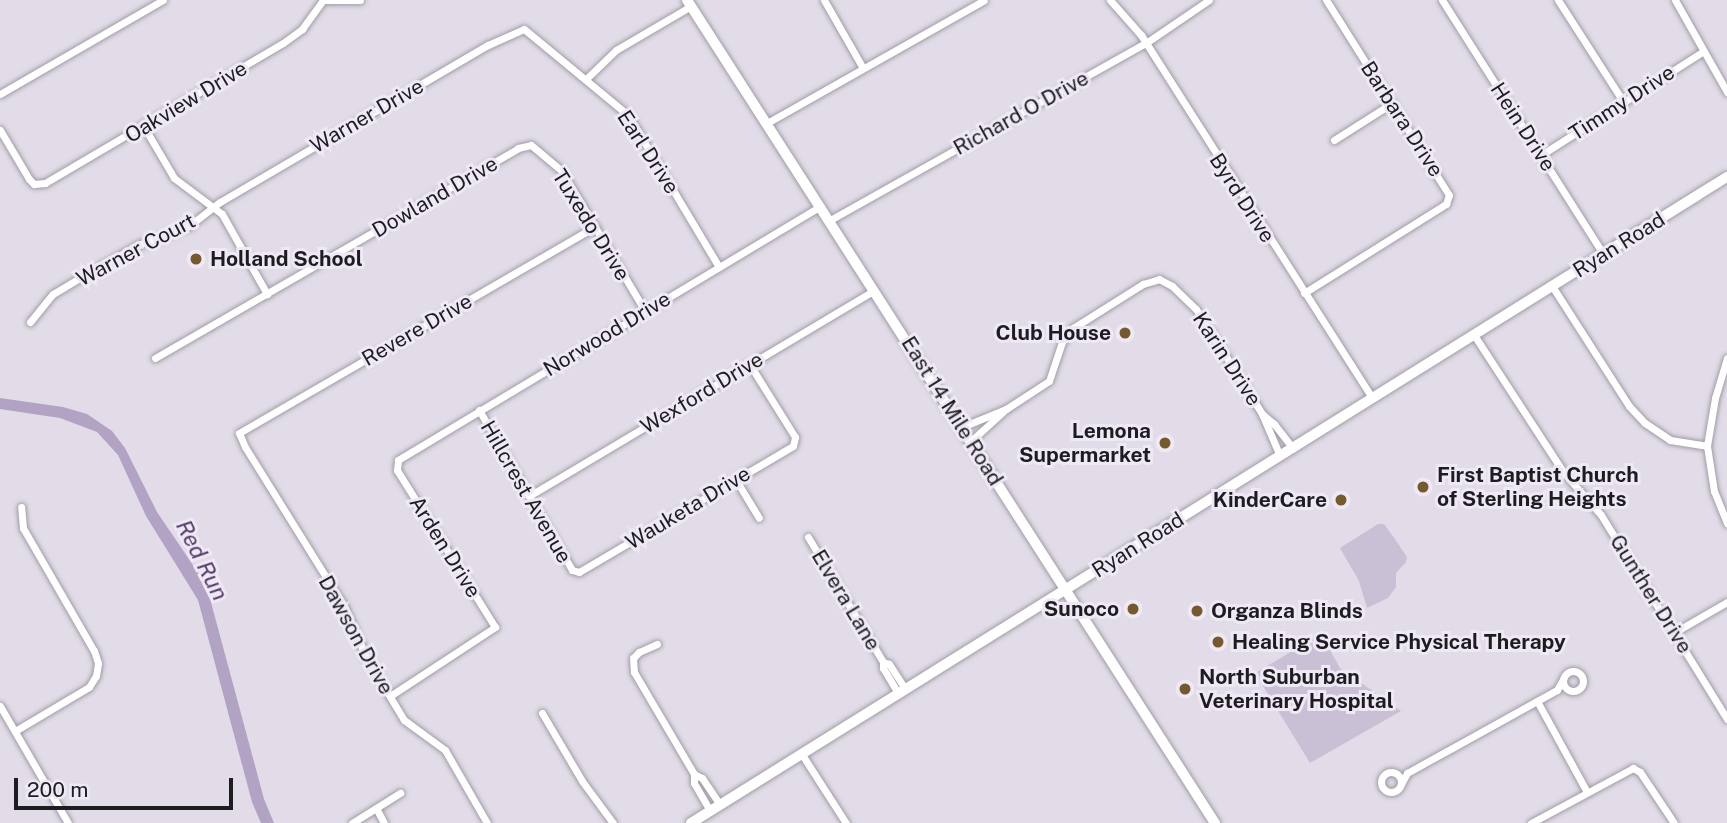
<!DOCTYPE html>
<style>
body{margin:0}
#map{position:relative;width:1727px;height:823px;overflow:hidden;background:#e1dce7;font-family:"Public Sans",sans-serif}
div>[style]{position:absolute}
.green>*{inset:0;background:#cac0d5}
.water>*{inset:0;background:#b2a2c3}
.roads{filter:drop-shadow(0 0 2px #a19da7) drop-shadow(0 0 2px #a19da7)}
.minor>*{height:7px;margin:-3.5px;padding:0 3.5px;transform-origin:3.5px;border-radius:3.5px;background:#fff}
.minor>.ring{margin:-3.5px;padding:0;box-sizing:content-box;background:none;border:7px solid #fff;border-radius:50%}
.major>*{height:10px;margin:-5px;padding:0 5px;transform-origin:5px;border-radius:5px;background:#fff}
.dots>*{width:19px;height:19px;translate:-50% -50%;box-sizing:border-box;border:4px solid #eee9f4;border-radius:50%}
span{translate:-50% -50%;white-space:nowrap;text-align:center;line-height:1.15;-webkit-text-stroke:6px #eee9f4;paint-order:stroke}
.street-label{font-size:21px;color:#1e1c20}
.poi-label{font-size:21px;color:#1e1c20;font-weight:700}
.left{translate:0 -50%;text-align:left}
.right{translate:-100% -50%;text-align:right}
.water-label{font-size:23px;color:#533b69;font-style:italic}
.scale{position:absolute;left:14px;top:778px;width:219px;height:32px;box-sizing:border-box;border:4px solid #1e1c20;border-top:0;padding-left:9px;font-size:21px;line-height:24px;white-space:nowrap;color:#1e1c20;-webkit-text-stroke:5px #eee9f4;paint-order:stroke}
</style>
<div id="map">
<div class="green">
<i style="clip-path:polygon(1378px 524px,1384px 524px,1395px 539px,1407px 557px,1406px 562px,1396px 573px,1396px 587px,1388px 598px,1367px 608px,1359px 581px,1340px 548px)"></i>
<i style="clip-path:polygon(1321px 634px,1340px 668px,1401px 711px,1310px 763px,1255px 673px)"></i>
</div>
<div class="water">
<i style="clip-path:polygon(0 398px,63px 407px,87px 414px,112px 431px,125px 448px,157px 512px,199px 574px,209px 595px,264px 799px,274px 823px,261px 823px,252px 802px,198px 600px,146px 516px,118px 455px,97px 432px,60px 418px,0 409px)"></i>
</div>
<div class="roads">
<div class="minor">
<i style="left:324px;top:0;width:36px"></i>
<i style="left:824px;top:0;width:78px;rotate:60.2deg"></i>
<i style="left:1110px;top:0;width:47px;rotate:48.5deg"></i>
<i style="left:1141px;top:35px;width:430px;rotate:57.5deg"></i>
<i style="left:1442px;top:0;width:301px;rotate:57.6deg"></i>
<i style="left:1558px;top:0;width:122px;rotate:57.3deg"></i>
<i style="left:1675px;top:0;width:106px;rotate:60.5deg"></i>
<i style="left:587px;top:78px;width:40px;rotate:-44deg"></i>
<i style="left:616px;top:50px;width:87px;rotate:-30.4deg"></i>
<i style="left:0;top:94px;width:188px;rotate:-30deg"></i>
<i style="left:767px;top:123px;width:249px;rotate:-29.5deg"></i>
<i style="left:144px;top:127px;width:59px;rotate:59.5deg"></i>
<i style="left:174px;top:178px;width:60px;rotate:36.9deg"></i>
<i style="left:222px;top:214px;width:92px;rotate:60.6deg"></i>
<i style="left:0;top:130px;width:57px;rotate:59.4deg"></i>
<i style="left:29px;top:179px;width:7px;rotate:45deg"></i>
<i style="left:34px;top:184px;width:11px;rotate:-5deg"></i>
<i style="left:45px;top:183px;width:276px;rotate:-30.5deg"></i>
<i style="left:283px;top:43px;width:24px;rotate:-36deg"></i>
<i style="left:302px;top:29px;width:36px;rotate:-54deg"></i>
<i style="left:1334px;top:140px;width:69px;rotate:-32.5deg"></i>
<i style="left:1541px;top:155px;width:191px;rotate:-32.6deg"></i>
<i style="left:830px;top:220px;width:362px;rotate:-29.3deg"></i>
<i style="left:1146px;top:43px;width:76px;rotate:-34.3deg"></i>
<i style="left:1552px;top:286px;width:143px;rotate:57.3deg"></i>
<i style="left:1629px;top:406px;width:23px;rotate:47deg"></i>
<i style="left:1645px;top:423px;width:30px;rotate:34deg"></i>
<i style="left:1670px;top:440px;width:37px;rotate:9deg"></i>
<i style="left:1304px;top:293px;width:168px;rotate:-32.1deg"></i>
<i style="left:1446px;top:204px;width:9px;rotate:-72deg"></i>
<i style="left:1449px;top:195px;width:231px;rotate:-122.2deg"></i>
<i style="left:30px;top:322px;width:36px;rotate:-51deg"></i>
<i style="left:53px;top:294px;width:31px;rotate:-31deg"></i>
<i style="left:80px;top:278px;width:67px;rotate:-29.6deg"></i>
<i style="left:138px;top:245px;width:54px;rotate:-20.4deg"></i>
<i style="left:189px;top:226px;width:39px;rotate:-38deg"></i>
<i style="left:220px;top:202px;width:311px;rotate:-30.4deg"></i>
<i style="left:488px;top:45px;width:39px;rotate:-24deg"></i>
<i style="left:524px;top:29px;width:135px;rotate:39.6deg"></i>
<i style="left:628px;top:115px;width:177px;rotate:59.1deg"></i>
<i style="left:1474px;top:335px;width:165px;rotate:56.9deg"></i>
<i style="left:1564px;top:473px;width:56px;rotate:48.6deg"></i>
<i style="left:1601px;top:515px;width:240px;rotate:58.3deg"></i>
<i style="left:155px;top:358px;width:419px;rotate:-30deg"></i>
<i style="left:518px;top:148px;width:13px;rotate:-13deg"></i>
<i style="left:531px;top:145px;width:39px;rotate:40deg"></i>
<i style="left:561px;top:170px;width:164px;rotate:59.2deg"></i>
<i style="left:1727px;top:358px;width:42px;rotate:106.7deg"></i>
<i style="left:1715px;top:398px;width:49px;rotate:99.5deg"></i>
<i style="left:1707px;top:446px;width:46px;rotate:81.2deg"></i>
<i style="left:1714px;top:491px;width:35px;rotate:68deg"></i>
<i style="left:1006px;top:409px;width:51px;rotate:-33.1deg"></i>
<i style="left:1049px;top:381px;width:41px;rotate:-71.6deg"></i>
<i style="left:1062px;top:342px;width:18px;rotate:-52deg"></i>
<i style="left:1073px;top:328px;width:83px;rotate:-32.2deg"></i>
<i style="left:1143px;top:284px;width:17px;rotate:-17deg"></i>
<i style="left:1159px;top:279px;width:15px;rotate:28deg"></i>
<i style="left:1172px;top:286px;width:33px;rotate:44deg"></i>
<i style="left:1196px;top:309px;width:124px;rotate:57.8deg"></i>
<i style="left:479px;top:410px;width:185px;rotate:59.8deg"></i>
<i style="left:572px;top:570px;width:7px;rotate:16deg"></i>
<i style="left:579px;top:572px;width:248px;rotate:-30.5deg"></i>
<i style="left:793px;top:446px;width:9px;rotate:-77deg"></i>
<i style="left:795px;top:437px;width:85px;rotate:-122deg"></i>
<i style="left:962px;top:427px;width:48px;rotate:-22.2deg"></i>
<i style="left:1006px;top:409px;width:47px;rotate:137.6deg"></i>
<i style="left:1280px;top:456px;width:46px;rotate:-113.2deg"></i>
<i style="left:1262px;top:414px;width:16px;rotate:40deg"></i>
<i style="left:1274px;top:424px;width:31px;rotate:52deg"></i>
<i style="left:736px;top:480px;width:44px;rotate:58.8deg"></i>
<i style="left:529px;top:496px;width:402px;rotate:-30.8deg"></i>
<i style="left:808px;top:537px;width:146px;rotate:59deg"></i>
<i style="left:883px;top:662px;width:6px;rotate:90deg"></i>
<i style="left:883px;top:668px;width:29px;rotate:59deg"></i>
<i style="left:1675px;top:632px;width:60px;rotate:-30deg"></i>
<i style="left:657px;top:644px;width:20px;rotate:156deg"></i>
<i style="left:639px;top:652px;width:8px;rotate:135deg"></i>
<i style="left:633px;top:658px;width:14px;rotate:86deg"></i>
<i style="left:634px;top:672px;width:118px;rotate:59.5deg"></i>
<i style="left:694px;top:774px;width:9px;rotate:27deg"></i>
<i style="left:702px;top:778px;width:32px;rotate:56deg"></i>
<i style="left:883px;top:662px;width:6px;rotate:18deg"></i>
<i style="left:889px;top:664px;width:30px;rotate:57deg"></i>
<i class="ring" style="left:1563px;top:671px;width:13px;height:13px"></i>
<i style="left:390px;top:696px;width:126px;rotate:-33.3deg"></i>
<i style="left:495px;top:627px;width:185px;rotate:-122deg"></i>
<i style="left:397px;top:470px;width:10px;rotate:-84deg"></i>
<i style="left:398px;top:460px;width:493px;rotate:-31deg"></i>
<i style="left:1537px;top:701px;width:104px;rotate:61.2deg"></i>
<i style="left:0;top:706px;width:135px;rotate:59.8deg"></i>
<i style="left:542px;top:713px;width:79px;rotate:59.5deg"></i>
<i style="left:582px;top:781px;width:52px;rotate:53.6deg"></i>
<i style="left:15px;top:731px;width:86px;rotate:-30.7deg"></i>
<i style="left:89px;top:687px;width:13px;rotate:-58deg"></i>
<i style="left:96px;top:676px;width:13px;rotate:-81deg"></i>
<i style="left:98px;top:663px;width:13px;rotate:-108deg"></i>
<i style="left:94px;top:651px;width:142px;rotate:-120deg"></i>
<i style="left:23px;top:528px;width:21px;rotate:-95deg"></i>
<i style="left:801px;top:753px;width:83px;rotate:57.3deg"></i>
<i class="ring" style="left:1381px;top:772px;width:13px;height:13px"></i>
<i style="left:694px;top:774px;width:9px;rotate:90deg"></i>
<i style="left:694px;top:783px;width:32px;rotate:60deg"></i>
<i style="left:1401px;top:784px;width:13px;rotate:-61deg"></i>
<i style="left:1407px;top:773px;width:171px;rotate:-29deg"></i>
<i style="left:1557px;top:690px;width:13px;rotate:-61deg"></i>
<i style="left:376px;top:808px;width:17px;rotate:62deg"></i>
<i style="left:352px;top:823px;width:57px;rotate:-32deg"></i>
<i style="left:487px;top:823px;width:84px;rotate:-119.9deg"></i>
<i style="left:445px;top:750px;width:51px;rotate:-143.8deg"></i>
<i style="left:404px;top:720px;width:74px;rotate:-121.1deg"></i>
<i style="left:366px;top:657px;width:56px;rotate:-113.3deg"></i>
<i style="left:344px;top:606px;width:187px;rotate:-121.9deg"></i>
<i style="left:245px;top:447px;width:15px;rotate:-113deg"></i>
<i style="left:239px;top:433px;width:411px;rotate:-30.1deg"></i>
<i style="left:1531px;top:823px;width:116px;rotate:-28.3deg"></i>
<i style="left:1633px;top:768px;width:8px;rotate:30deg"></i>
<i style="left:1640px;top:772px;width:61px;rotate:56.3deg"></i>
</div>
<div class="major">
<i style="left:687px;top:0;width:978px;rotate:57.32deg"></i>
<i style="left:691px;top:823px;width:1221px;rotate:-31.95deg"></i>
</div>
</div>
<div class="dots">
<i style="left:196px;top:259px;background:#77592e"></i>
<i style="left:1125px;top:333px;background:#77592e"></i>
<i style="left:1165px;top:443px;background:#77592e"></i>
<i style="left:1423px;top:487px;background:#77592e"></i>
<i style="left:1341px;top:500px;background:#77592e"></i>
<i style="left:1133px;top:609px;background:#77592e"></i>
<i style="left:1197px;top:611px;background:#77592e"></i>
<i style="left:1218px;top:642px;background:#77592e"></i>
<i style="left:1185px;top:689px;background:#77592e"></i>
</div>
<div class="street-label">
<span style="left:186px;top:102px;rotate:-31deg">Oakview Drive</span>
<span style="left:1622px;top:103px;rotate:-33deg">Timmy Drive</span>
<span style="left:1021px;top:113px;rotate:-29deg">Richard O Drive</span>
<span style="left:367px;top:116px;rotate:-30deg">Warner Drive</span>
<span style="left:1402px;top:119px;rotate:57deg">Barbara Drive</span>
<span style="left:1523px;top:127px;rotate:57deg">Hein Drive</span>
<span style="left:648px;top:152px;rotate:57deg">Earl Drive</span>
<span style="left:435px;top:197px;rotate:-30deg">Dowland Drive</span>
<span style="left:1242px;top:198px;rotate:57deg">Byrd Drive</span>
<span style="left:591px;top:225px;rotate:58deg">Tuxedo Drive</span>
<span style="left:1619px;top:245px;rotate:-32deg">Ryan Road</span>
<span style="left:136px;top:250px;rotate:-28deg">Warner Court</span>
<span style="left:417px;top:330px;rotate:-30deg">Revere Drive</span>
<span style="left:607px;top:334px;rotate:-31deg">Norwood Drive</span>
<span style="left:1227px;top:359px;rotate:57deg">Karin Drive</span>
<span style="left:702px;top:393px;rotate:-31deg">Wexford Drive</span>
<span style="left:952px;top:411px;rotate:58deg">East 14 Mile Road</span>
<span style="left:526px;top:492px;rotate:60deg">Hillcrest Avenue</span>
<span style="left:688px;top:508px;rotate:-31deg">Wauketa Drive</span>
<span style="left:1138px;top:545px;rotate:-32deg">Ryan Road</span>
<span style="left:445px;top:547px;rotate:58deg">Arden Drive</span>
<span style="left:1651px;top:594px;rotate:58deg">Gunther Drive</span>
<span style="left:846px;top:600px;rotate:59deg">Elvera Lane</span>
<span style="left:356px;top:635px;rotate:61deg">Dawson Drive</span>
</div>
<div class="poi-label">
<span class="left" style="left:210px;top:259px">Holland School</span>
<span class="right" style="left:1111px;top:333px">Club House</span>
<span class="right" style="left:1151px;top:443px">Lemona<br>Supermarket</span>
<span class="left" style="left:1437px;top:487px">First Baptist Church<br>of Sterling Heights</span>
<span class="right" style="left:1327px;top:500px">KinderCare</span>
<span class="right" style="left:1119px;top:609px">Sunoco</span>
<span class="left" style="left:1211px;top:611px">Organza Blinds</span>
<span class="left" style="left:1232px;top:642px">Healing Service Physical Therapy</span>
<span class="left" style="left:1199px;top:689px">North Suburban<br>Veterinary Hospital</span>
</div>
<div class="water-label">
<span style="left:202px;top:560px;rotate:63deg">Red Run</span>
</div>
<div class="scale">200 m</div>
</div>
